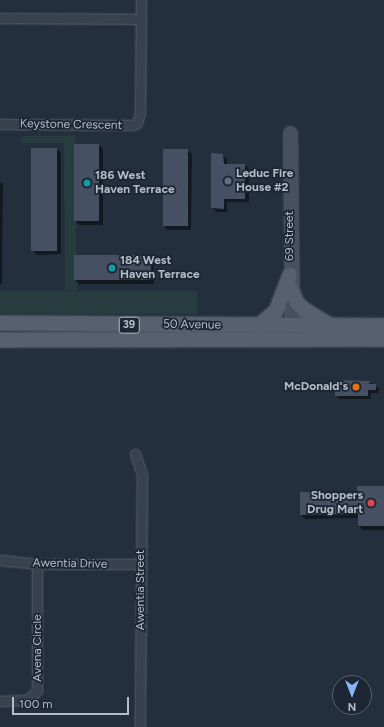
<!DOCTYPE html>
<style>
body{margin:0}
#map{position:relative;width:384px;height:727px;overflow:hidden;background:#242f3e;font-family:Figtree,sans-serif}
div>[style]{position:absolute}
.green>*{inset:0;background:#263c3f;transform-origin:0 0}
.shadow>*{inset:0;background:#0007}
.building>*{inset:0;background:#455162;transform-origin:0 0}
.roads{filter:drop-shadow(0 0 1px #565f6c) drop-shadow(0 0 1px #565f6c)}
.street>*{height:9px;margin:-4.5px;padding:0 4.5px;transform-origin:4.5px;border-radius:4.5px;background:#38414e}
.secondary>*{height:13px;margin:-6.5px;padding:0 6.5px;transform-origin:6.5px;border-radius:6.5px;background:#465061}
.primary>*{height:14px;margin:-7px;padding:0 7px;transform-origin:7px;border-radius:7px;background:#56606e}
.dots>*{width:11px;height:11px;translate:-50% -50%;box-sizing:border-box;border:2px solid #1d2633;border-radius:50%}
span{translate:-50% -50%;white-space:nowrap;text-align:center;line-height:1.15;-webkit-text-stroke:3.5px #1d2633;paint-order:stroke}
.shield-label span{padding:1px 3px;background:#1d2633;border:1px solid;border-radius:3px;-webkit-text-stroke-width:0}
.shield-label{font-size:11px;color:#b4bcc9;font-weight:700}
.street-label{font-size:12px;color:#b4bcc9}
.poi-label{font-size:12px;color:#b4bcc9;font-weight:700}
.left{translate:0 -50%;text-align:left}
.right{translate:-100% -50%;text-align:right}
.north{position:absolute;left:332px;top:675px;width:40px;height:40px;box-sizing:border-box;background:#1d2633;border:1px solid #59626f;border-radius:50%;rotate:180deg;font-size:11px;font-weight:700;line-height:16px;text-align:center;color:#b4bcc9}
.north::after{content:'';display:block;margin:auto;width:14px;height:18px;background:#8ab4f8;clip-path:polygon(50% 0,100% 100%,50% 72%,0 100%)}
.scale{position:absolute;left:12px;top:697px;width:117px;height:18px;box-sizing:border-box;border:2px solid #b4bcc9;border-top:0;padding-left:5px;font-size:12px;line-height:14px;white-space:nowrap;color:#b4bcc9;-webkit-text-stroke:3px #1d2633;paint-order:stroke}
</style>
<div id="map">
<div class="green">
<i style="clip-path:polygon(21px 136px,75px 136px,77px 290px,65px 290px,64px 143px,22px 143px)"></i>
<i style="left:0;top:291px;width:197px;height:23px"></i>
</div>
<div class="shadow">
<i style="clip-path:polygon(99px 145px,103px 149px,103px 225px,79px 225px,75px 221px)"></i>
<i style="clip-path:polygon(57px 149px,61px 153px,61px 254px,37px 255px,33px 250px)"></i>
<i style="clip-path:polygon(188px 150px,192px 154px,191px 230px,168px 230px,164px 226px)"></i>
<i style="clip-path:polygon(223px 155px,227px 159px,227px 165px,245px 165px,249px 169px,249px 202px,227px 202px,227px 212px,216px 212px,212px 208px)"></i>
<i style="clip-path:polygon(0 182px,3px 184px,2px 284px,0 284px)"></i>
<i style="clip-path:polygon(150px 256px,154px 261px,154px 284px,79px 284px,75px 280px)"></i>
<i style="clip-path:polygon(369px 382px,379px 388px,379px 393px,371px 393px,371px 399px,339px 399px,336px 395px)"></i>
<i style="clip-path:polygon(384px 487px,384px 530px,363px 530px,359px 526px,359px 518px,305px 519px,301px 515px,358px 494px)"></i>
</div>
<div class="building">
<i style="left:74px;top:144px;width:25px;height:77px"></i>
<i style="left:31px;top:148px;width:26px;height:103px"></i>
<i style="left:163px;top:149px;width:25px;height:77px"></i>
<i style="clip-path:polygon(211px 153px,223px 154px,224px 164px,245px 164px,245px 199px,224px 199px,224px 209px,211px 208px)"></i>
<i style="left:74px;top:255px;width:77px;height:25px"></i>
<i style="clip-path:polygon(335px 380px,370px 381px,369px 384px,376px 384px,376px 390px,368px 390px,368px 396px,335px 396px)"></i>
<i style="clip-path:polygon(357px 486px,384px 486px,384px 526px,358px 526px,358px 514px,300px 515px,300px 492px,357px 493px)"></i>
</div>
<div class="roads">
<div class="street">
<i style="left:0;top:18px;width:141px;rotate:0.4deg"></i>
<i style="left:0;top:124px;width:133px;rotate:0.4deg"></i>
<i style="left:133px;top:125px;width:4px;rotate:-27deg"></i>
<i style="left:137px;top:123px;width:10px;rotate:-73deg"></i>
<i style="left:140px;top:113px;width:113px;rotate:-89.5deg"></i>
<i style="left:135px;top:454px;width:21px;rotate:71deg"></i>
<i style="left:142px;top:474px;width:253px;rotate:90.5deg"></i>
<i style="left:0;top:560px;width:37px;rotate:6deg"></i>
<i style="left:37px;top:564px;width:103px"></i>
<i style="left:0;top:701px;width:27px;rotate:-2deg"></i>
<i style="left:27px;top:700px;width:13px;rotate:-42deg"></i>
<i style="left:37px;top:691px;width:127px;rotate:-90deg"></i>
</div>
<div class="secondary">
<i style="left:290px;top:133px;width:203px;rotate:89.4deg"></i>
</div>
<div class="primary">
<i style="left:291px;top:288px;width:16px;rotate:68deg"></i>
<i style="left:297px;top:303px;width:11px;rotate:41deg"></i>
<i style="left:305px;top:310px;width:29px;rotate:31deg"></i>
<i style="left:0;top:323px;width:384px;rotate:0.4deg"></i>
<i style="left:258px;top:326px;width:23px;rotate:-40deg"></i>
<i style="left:276px;top:311px;width:39px;rotate:-69deg"></i>
<i style="left:0;top:340px;width:384px;rotate:-0.1deg"></i>
</div>
</div>
<div class="dots">
<i style="left:228px;top:181px;background:#5c6f8a"></i>
<i style="left:87px;top:183px;background:#0f9aa8"></i>
<i style="left:112px;top:268px;background:#0f9aa8"></i>
<i style="left:356px;top:387px;background:#e8710a"></i>
<i style="left:371px;top:503px;background:#e0444e"></i>
</div>
<div class="shield-label">
<span style="left:129px;top:325px">39</span>
</div>
<div class="street-label">
<span style="left:71px;top:125px;rotate:1deg">Keystone Crescent</span>
<span style="left:290px;top:236px;rotate:-90deg">69 Street</span>
<span style="left:192px;top:325px;rotate:1deg">50 Avenue</span>
<span style="left:70px;top:564px;rotate:1deg">Awentia Drive</span>
<span style="left:141px;top:590px;rotate:-90deg">Awentia Street</span>
<span style="left:38px;top:648px;rotate:-90deg">Avena Circle</span>
</div>
<div class="poi-label">
<span class="left" style="left:236px;top:181px">Leduc Fire<br>House #2</span>
<span class="left" style="left:95px;top:183px">186 West<br>Haven Terrace</span>
<span class="left" style="left:120px;top:268px">184 West<br>Haven Terrace</span>
<span class="right" style="left:348px;top:387px">McDonald's</span>
<span class="right" style="left:363px;top:503px">Shoppers<br>Drug Mart</span>
</div>
<div class="north">N</div>
<div class="scale">100 m</div>
</div>
